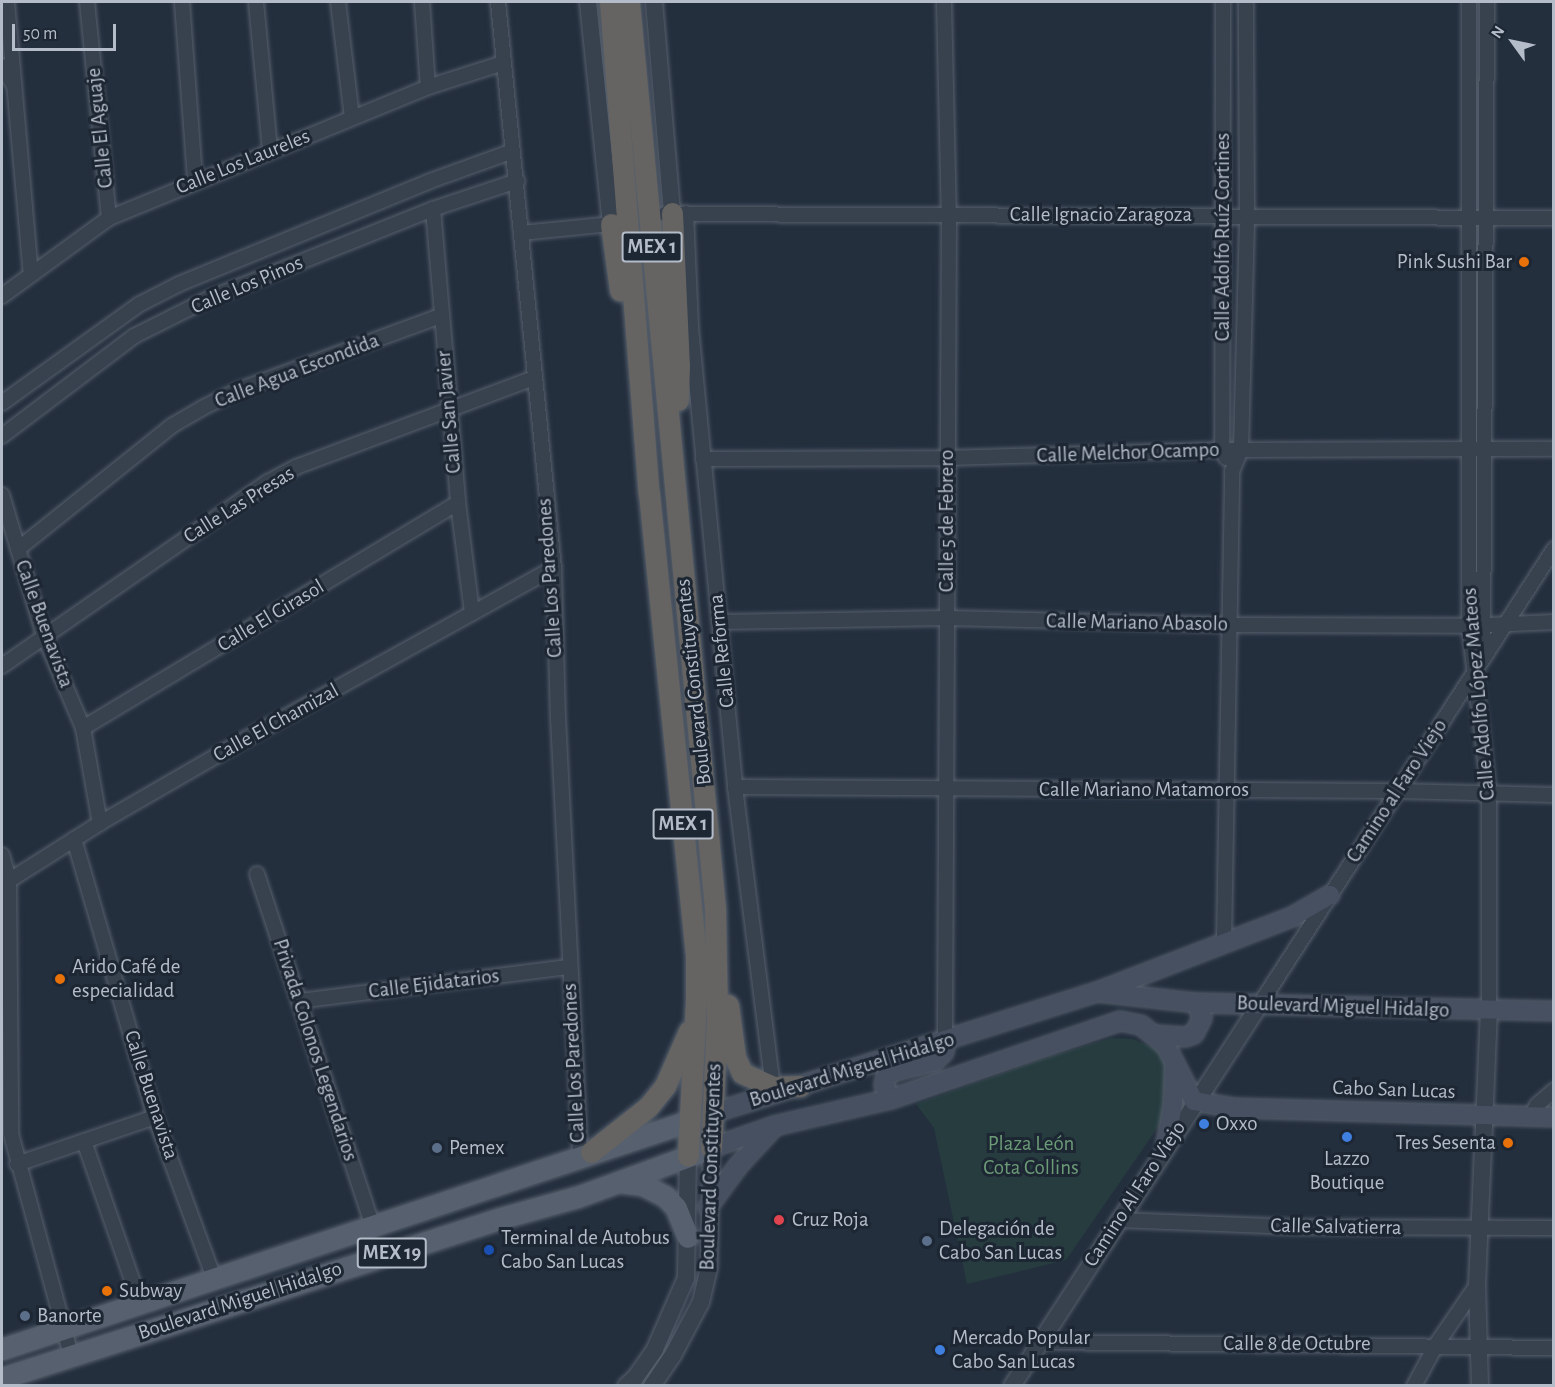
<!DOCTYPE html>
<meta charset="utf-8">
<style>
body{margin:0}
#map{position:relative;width:1555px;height:1387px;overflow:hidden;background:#242f3e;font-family:"Alegreya Sans",sans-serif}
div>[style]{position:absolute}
.green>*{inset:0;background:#263c3f}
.roads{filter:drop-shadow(0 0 2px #565f6c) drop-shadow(0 0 2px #565f6c)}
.minor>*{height:14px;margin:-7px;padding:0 7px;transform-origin:7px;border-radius:7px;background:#38414e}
.tertiary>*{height:16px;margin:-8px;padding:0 8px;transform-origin:8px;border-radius:8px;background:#38414e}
.secondary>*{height:18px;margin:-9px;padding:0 9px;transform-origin:9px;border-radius:9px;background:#465061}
.primary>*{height:21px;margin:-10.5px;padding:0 10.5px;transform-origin:10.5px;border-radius:10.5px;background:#56606e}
.trunk>*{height:21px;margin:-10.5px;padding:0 10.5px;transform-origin:10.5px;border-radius:10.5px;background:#656462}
.dots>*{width:16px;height:16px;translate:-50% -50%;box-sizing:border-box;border:3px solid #1d2633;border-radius:50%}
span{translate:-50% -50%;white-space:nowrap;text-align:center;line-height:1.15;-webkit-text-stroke:6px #1d2633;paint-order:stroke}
.shield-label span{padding:2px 4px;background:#1d2633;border:2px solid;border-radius:4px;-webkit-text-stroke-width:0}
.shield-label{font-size:20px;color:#b4bcc9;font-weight:700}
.street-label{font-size:21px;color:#b4bcc9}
.poi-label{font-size:21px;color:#b4bcc9}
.right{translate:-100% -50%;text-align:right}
.left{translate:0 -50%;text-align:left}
.park-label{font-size:21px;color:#6b9a76}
.frame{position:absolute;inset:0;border:3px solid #b4bcc9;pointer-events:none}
.north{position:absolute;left:1483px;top:12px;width:60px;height:60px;-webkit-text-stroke:4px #1d2633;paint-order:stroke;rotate:303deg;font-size:16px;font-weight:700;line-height:24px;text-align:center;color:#b4bcc9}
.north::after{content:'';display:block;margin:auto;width:21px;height:27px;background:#b4bcc9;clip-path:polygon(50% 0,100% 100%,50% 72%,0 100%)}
.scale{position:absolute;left:12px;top:24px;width:104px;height:27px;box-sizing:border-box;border:3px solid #b4bcc9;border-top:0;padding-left:8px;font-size:18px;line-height:21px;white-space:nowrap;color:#b4bcc9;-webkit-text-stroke:4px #1d2633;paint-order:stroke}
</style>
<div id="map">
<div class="green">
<i style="clip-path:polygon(1111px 1038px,1133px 1039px,1161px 1051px,1172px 1074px,1165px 1117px,1066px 1260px,967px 1284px,934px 1128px,916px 1104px,1045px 1058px)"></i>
</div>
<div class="roads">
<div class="minor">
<i style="left:7px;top:2px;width:273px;rotate:85deg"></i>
<i style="left:87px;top:2px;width:217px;rotate:84.2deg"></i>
<i style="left:182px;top:2px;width:179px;rotate:85.8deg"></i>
<i style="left:256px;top:2px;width:149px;rotate:84.6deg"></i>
<i style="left:338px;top:2px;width:116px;rotate:83.1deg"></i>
<i style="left:422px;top:2px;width:85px;rotate:86deg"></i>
<i style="left:498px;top:2px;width:569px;rotate:84.35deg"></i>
<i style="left:554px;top:568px;width:150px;rotate:88.5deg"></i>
<i style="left:558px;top:718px;width:439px;rotate:87.1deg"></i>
<i style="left:944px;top:2px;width:213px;rotate:88.7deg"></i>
<i style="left:949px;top:215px;width:826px;rotate:90.28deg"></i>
<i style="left:1223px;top:2px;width:448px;rotate:90.1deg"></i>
<i style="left:1222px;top:450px;width:9px;rotate:63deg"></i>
<i style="left:1469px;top:2px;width:624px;rotate:90deg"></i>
<i style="left:1469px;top:626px;width:169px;rotate:83.2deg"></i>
<i style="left:1489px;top:794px;width:217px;rotate:90deg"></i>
<i style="left:2px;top:66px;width:23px;rotate:59deg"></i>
<i style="left:433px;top:209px;width:295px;rotate:85.1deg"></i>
<i style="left:458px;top:503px;width:111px;rotate:82.7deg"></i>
<i style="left:686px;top:213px;width:115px;rotate:87.5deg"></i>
<i style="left:691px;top:328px;width:461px;rotate:84.5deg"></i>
<i style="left:735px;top:787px;width:302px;rotate:82.8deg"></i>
<i style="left:665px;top:214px;width:889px;rotate:0.26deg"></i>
<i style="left:521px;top:233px;width:90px;rotate:-5.7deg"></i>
<i style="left:2px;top:296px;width:132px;rotate:-36.1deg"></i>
<i style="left:109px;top:218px;width:345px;rotate:-22.3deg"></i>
<i style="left:428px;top:87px;width:79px;rotate:-17.7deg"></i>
<i style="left:2px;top:403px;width:170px;rotate:-35.7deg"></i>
<i style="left:140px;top:304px;width:44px;rotate:-27.1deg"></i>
<i style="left:179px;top:284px;width:271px;rotate:-22.3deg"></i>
<i style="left:430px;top:181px;width:88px;rotate:-19.9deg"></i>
<i style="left:2px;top:436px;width:166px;rotate:-37.1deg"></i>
<i style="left:134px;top:336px;width:83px;rotate:-26.6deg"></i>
<i style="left:208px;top:299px;width:242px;rotate:-21.8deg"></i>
<i style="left:433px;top:209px;width:89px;rotate:-18.4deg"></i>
<i style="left:703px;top:459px;width:244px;rotate:-0.2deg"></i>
<i style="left:947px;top:458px;width:275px;rotate:-1.7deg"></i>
<i style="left:1222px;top:450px;width:332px;rotate:-0.2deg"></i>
<i style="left:2px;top:495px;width:147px;rotate:73.4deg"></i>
<i style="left:44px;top:636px;width:100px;rotate:67deg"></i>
<i style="left:83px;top:728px;width:97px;rotate:79.9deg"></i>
<i style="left:18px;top:549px;width:198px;rotate:-38.7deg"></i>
<i style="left:173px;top:425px;width:34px;rotate:-30deg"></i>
<i style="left:202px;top:408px;width:43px;rotate:-26deg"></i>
<i style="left:241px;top:389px;width:212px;rotate:-20.1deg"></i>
<i style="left:720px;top:622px;width:227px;rotate:-1deg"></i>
<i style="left:947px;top:618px;width:283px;rotate:1.4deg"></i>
<i style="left:1230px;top:625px;width:239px;rotate:0.2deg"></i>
<i style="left:1469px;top:626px;width:85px;rotate:-2.7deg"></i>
<i style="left:1483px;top:656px;width:654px;rotate:-89.65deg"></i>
<i style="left:2px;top:666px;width:323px;rotate:-34.7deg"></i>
<i style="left:268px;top:482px;width:32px;rotate:-28deg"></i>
<i style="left:296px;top:467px;width:254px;rotate:-20.5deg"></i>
<i style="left:83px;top:728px;width:437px;rotate:-31deg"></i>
<i style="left:735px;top:787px;width:662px;rotate:0.35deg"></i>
<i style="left:1397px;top:791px;width:157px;rotate:1.5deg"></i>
<i style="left:74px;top:839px;width:290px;rotate:73.8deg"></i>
<i style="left:155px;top:1117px;width:171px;rotate:69.9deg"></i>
<i style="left:2px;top:855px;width:26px;rotate:74deg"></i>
<i style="left:9px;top:880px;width:254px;rotate:89.5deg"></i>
<i style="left:11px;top:1134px;width:229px;rotate:74.8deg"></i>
<i style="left:257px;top:874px;width:371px;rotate:71.8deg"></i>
<i style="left:2px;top:885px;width:116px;rotate:-32.3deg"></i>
<i style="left:100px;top:823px;width:170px;rotate:-30deg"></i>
<i style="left:247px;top:738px;width:351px;rotate:-29deg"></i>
<i style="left:1224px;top:942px;width:471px;rotate:-89deg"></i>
<i style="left:1232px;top:471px;width:23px;rotate:-67deg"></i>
<i style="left:1241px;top:450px;width:234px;rotate:-88.5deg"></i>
<i style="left:1247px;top:216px;width:214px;rotate:-90.3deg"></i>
<i style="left:299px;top:1001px;width:272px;rotate:-7.2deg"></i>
<i style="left:1260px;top:1004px;width:542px;rotate:-57.13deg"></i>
<i style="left:1531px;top:1116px;width:13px;rotate:-61deg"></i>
<i style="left:1537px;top:1105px;width:23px;rotate:-41deg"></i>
<i style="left:84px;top:1141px;width:171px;rotate:70.9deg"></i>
<i style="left:17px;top:1164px;width:146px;rotate:-18.8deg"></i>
<i style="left:1118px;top:1220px;width:177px;rotate:2.3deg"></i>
<i style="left:1295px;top:1227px;width:259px;rotate:0.2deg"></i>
<i style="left:1041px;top:1342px;width:513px;rotate:0.67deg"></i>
<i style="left:1414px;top:1386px;width:47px;rotate:-61.8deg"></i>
<i style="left:1436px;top:1345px;width:73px;rotate:-55.7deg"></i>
</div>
<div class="tertiary">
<i style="left:588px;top:2px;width:223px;rotate:84.1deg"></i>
<i style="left:654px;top:2px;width:212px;rotate:85.1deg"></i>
<i style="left:626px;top:1386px;width:12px;rotate:-42deg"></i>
<i style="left:635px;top:1378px;width:35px;rotate:-55deg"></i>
<i style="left:655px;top:1349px;width:77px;rotate:-66.4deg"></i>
<i style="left:686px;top:1278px;width:122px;rotate:-89.1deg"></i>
<i style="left:652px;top:1386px;width:37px;rotate:-56deg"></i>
<i style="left:673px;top:1355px;width:60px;rotate:-62.2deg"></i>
<i style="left:701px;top:1302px;width:35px;rotate:-77deg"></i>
<i style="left:709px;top:1268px;width:120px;rotate:-89deg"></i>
<i style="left:1012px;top:1386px;width:455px;rotate:-57deg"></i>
<i style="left:1480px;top:1386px;width:101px;rotate:-91.7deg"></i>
<i style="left:1477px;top:1285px;width:274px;rotate:-87.5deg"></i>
</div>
<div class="secondary">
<i style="left:1100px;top:991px;width:206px;rotate:-21.1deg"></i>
<i style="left:1292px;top:917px;width:44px;rotate:-30.1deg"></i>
<i style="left:1155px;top:1035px;width:30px;rotate:4deg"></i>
<i style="left:1185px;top:1037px;width:9px;rotate:-18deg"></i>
<i style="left:1194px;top:1034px;width:18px;rotate:-63deg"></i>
<i style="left:1202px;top:1018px;width:16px;rotate:-108deg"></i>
<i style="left:891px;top:1099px;width:16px;rotate:-117deg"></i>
<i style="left:884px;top:1085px;width:8px;rotate:-76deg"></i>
<i style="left:886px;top:1077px;width:8px;rotate:-40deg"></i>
<i style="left:892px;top:1072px;width:44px;rotate:-14.3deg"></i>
<i style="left:935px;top:1061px;width:13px;rotate:-45deg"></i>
<i style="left:944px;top:1052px;width:11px;rotate:-85deg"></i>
<i style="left:713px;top:1113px;width:403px;rotate:-17.5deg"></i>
<i style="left:1097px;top:992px;width:101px;rotate:6.3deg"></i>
<i style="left:1197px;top:1003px;width:357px;rotate:1.3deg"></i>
<i style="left:1166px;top:1145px;width:43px;rotate:-80.5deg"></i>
<i style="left:1173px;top:1103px;width:37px;rotate:-88deg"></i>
<i style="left:711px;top:1148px;width:67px;rotate:-19.2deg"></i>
<i style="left:774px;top:1126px;width:120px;rotate:-13deg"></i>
<i style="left:891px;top:1099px;width:242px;rotate:-18.8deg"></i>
<i style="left:1120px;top:1021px;width:21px;rotate:11deg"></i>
<i style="left:1141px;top:1025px;width:33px;rotate:40deg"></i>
<i style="left:1166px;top:1046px;width:62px;rotate:63deg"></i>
<i style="left:1194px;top:1101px;width:40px;rotate:10deg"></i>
<i style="left:1233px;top:1108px;width:321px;rotate:1.6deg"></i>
<i style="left:708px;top:1207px;width:51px;rotate:-53.8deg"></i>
<i style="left:738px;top:1166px;width:50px;rotate:-47.4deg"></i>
</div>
<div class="primary">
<i style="left:620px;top:1182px;width:23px;rotate:7deg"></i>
<i style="left:643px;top:1185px;width:25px;rotate:27deg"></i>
<i style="left:665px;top:1196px;width:16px;rotate:47deg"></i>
<i style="left:676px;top:1208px;width:31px;rotate:68deg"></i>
<i style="left:2px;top:1349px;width:749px;rotate:-18.36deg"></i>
<i style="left:2px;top:1378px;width:521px;rotate:-17.77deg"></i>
<i style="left:498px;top:1219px;width:82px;rotate:-15.6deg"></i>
<i style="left:577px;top:1197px;width:143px;rotate:-20.1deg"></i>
</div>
<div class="trunk">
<i style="left:610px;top:2px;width:493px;rotate:85.5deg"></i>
<i style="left:649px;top:493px;width:461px;rotate:84.2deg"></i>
<i style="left:696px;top:952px;width:49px;rotate:90deg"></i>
<i style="left:696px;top:1001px;width:155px;rotate:93deg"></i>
<i style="left:629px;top:2px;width:911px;rotate:84.58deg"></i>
<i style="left:715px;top:909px;width:109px;rotate:88.9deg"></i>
<i style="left:717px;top:1018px;width:130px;rotate:92.6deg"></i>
<i style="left:672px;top:213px;width:153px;rotate:87.4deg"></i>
<i style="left:679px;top:366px;width:34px;rotate:92deg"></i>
<i style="left:611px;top:224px;width:67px;rotate:82.2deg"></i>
<i style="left:728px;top:1005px;width:52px;rotate:82.3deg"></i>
<i style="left:735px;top:1057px;width:17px;rotate:66deg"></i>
<i style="left:742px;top:1073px;width:34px;rotate:24deg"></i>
<i style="left:773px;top:1087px;width:27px;rotate:-2deg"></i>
<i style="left:591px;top:1152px;width:73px;rotate:-38.3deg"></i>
<i style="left:648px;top:1107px;width:27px;rotate:-51deg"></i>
<i style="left:665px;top:1086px;width:60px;rotate:-66.4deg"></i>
</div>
</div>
<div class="dots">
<i style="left:1524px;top:262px;background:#e8710a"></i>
<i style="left:60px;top:979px;background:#e8710a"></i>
<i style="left:1204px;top:1124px;background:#3f7fe0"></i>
<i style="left:1347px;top:1137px;background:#3f7fe0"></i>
<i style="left:1508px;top:1143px;background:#e8710a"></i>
<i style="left:437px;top:1148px;background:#5c6f8a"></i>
<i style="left:779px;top:1220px;background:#e0444e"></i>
<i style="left:927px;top:1241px;background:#5c6f8a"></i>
<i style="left:489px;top:1250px;background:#1a4fb4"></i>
<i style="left:107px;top:1291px;background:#e8710a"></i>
<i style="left:25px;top:1316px;background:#5c6f8a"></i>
<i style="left:940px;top:1350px;background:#3f7fe0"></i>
</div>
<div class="shield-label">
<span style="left:652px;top:247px">MEX 1</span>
<span style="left:683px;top:824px">MEX 1</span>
<span style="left:392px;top:1253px">MEX 19</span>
</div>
<div class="street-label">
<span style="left:100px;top:128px;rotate:-96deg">Calle El Aguaje</span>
<span style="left:243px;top:162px;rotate:-22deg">Calle Los Laureles</span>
<span style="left:1101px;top:215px">Calle Ignacio Zaragoza</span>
<span style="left:1223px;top:237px;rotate:-90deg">Calle Adolfo Ruíz Cortines</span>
<span style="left:247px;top:285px;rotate:-23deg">Calle Los Pinos</span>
<span style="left:297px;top:371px;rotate:-21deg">Calle Agua Escondida</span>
<span style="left:449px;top:412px;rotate:-95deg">Calle San Javier</span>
<span style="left:1128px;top:453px;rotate:-2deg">Calle Melchor Ocampo</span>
<span style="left:239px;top:505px;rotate:-32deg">Calle Las Presas</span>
<span style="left:947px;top:521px;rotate:-90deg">Calle 5 de Febrero</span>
<span style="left:550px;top:578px;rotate:-94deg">Calle Los Paredones</span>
<span style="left:271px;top:616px;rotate:-31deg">Calle El Girasol</span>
<span style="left:1137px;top:623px;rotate:1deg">Calle Mariano Abasolo</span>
<span style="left:44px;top:624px;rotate:70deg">Calle Buenavista</span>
<span style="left:722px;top:651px;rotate:-96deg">Calle Reforma</span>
<span style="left:694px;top:682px;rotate:-96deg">Boulevard Constituyentes</span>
<span style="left:1479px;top:694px;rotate:-95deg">Calle Adolfo López Mateos</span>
<span style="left:276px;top:723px;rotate:-29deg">Calle El Chamizal</span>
<span style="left:1144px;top:790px">Calle Mariano Matamoros</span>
<span style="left:1397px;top:791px;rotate:-57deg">Camino al Faro Viejo</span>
<span style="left:434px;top:984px;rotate:-7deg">Calle Ejidatarios</span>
<span style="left:1343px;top:1007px;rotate:2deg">Boulevard Miguel Hidalgo</span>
<span style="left:315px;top:1050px;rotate:72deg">Privada Colonos Legendarios</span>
<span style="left:574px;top:1063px;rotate:-93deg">Calle Los Paredones</span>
<span style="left:852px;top:1070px;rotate:-17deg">Boulevard Miguel Hidalgo</span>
<span style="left:1394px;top:1090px;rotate:2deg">Cabo San Lucas</span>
<span style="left:151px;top:1095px;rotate:72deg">Calle Buenavista</span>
<span style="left:711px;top:1167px;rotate:-88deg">Boulevard Constituyentes</span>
<span style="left:1135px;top:1194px;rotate:-57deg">Camino Al Faro Viejo</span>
<span style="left:1336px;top:1227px;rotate:1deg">Calle Salvatierra</span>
<span style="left:240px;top:1301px;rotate:-18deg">Boulevard Miguel Hidalgo</span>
<span style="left:1297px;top:1344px">Calle 8 de Octubre</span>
</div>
<div class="poi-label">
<span class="right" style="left:1512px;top:262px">Pink Sushi Bar</span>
<span class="left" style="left:72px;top:979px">Arido Café de<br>especialidad</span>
<span class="left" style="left:1216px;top:1124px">Oxxo</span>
<span class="right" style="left:1496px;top:1143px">Tres Sesenta</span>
<span class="left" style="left:449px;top:1148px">Pemex</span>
<span style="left:1347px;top:1171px">Lazzo<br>Boutique</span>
<span class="left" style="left:792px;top:1220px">Cruz Roja</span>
<span class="left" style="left:939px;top:1241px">Delegación de<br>Cabo San Lucas</span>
<span class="left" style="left:501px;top:1250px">Terminal de Autobus<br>Cabo San Lucas</span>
<span class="left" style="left:119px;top:1291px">Subway</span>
<span class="left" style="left:37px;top:1316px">Banorte</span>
<span class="left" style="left:952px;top:1350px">Mercado Popular<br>Cabo San Lucas</span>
</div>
<div class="park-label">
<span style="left:1031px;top:1156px">Plaza León<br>Cota Collins</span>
</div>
<div class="frame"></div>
<div class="north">N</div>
<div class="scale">50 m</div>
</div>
